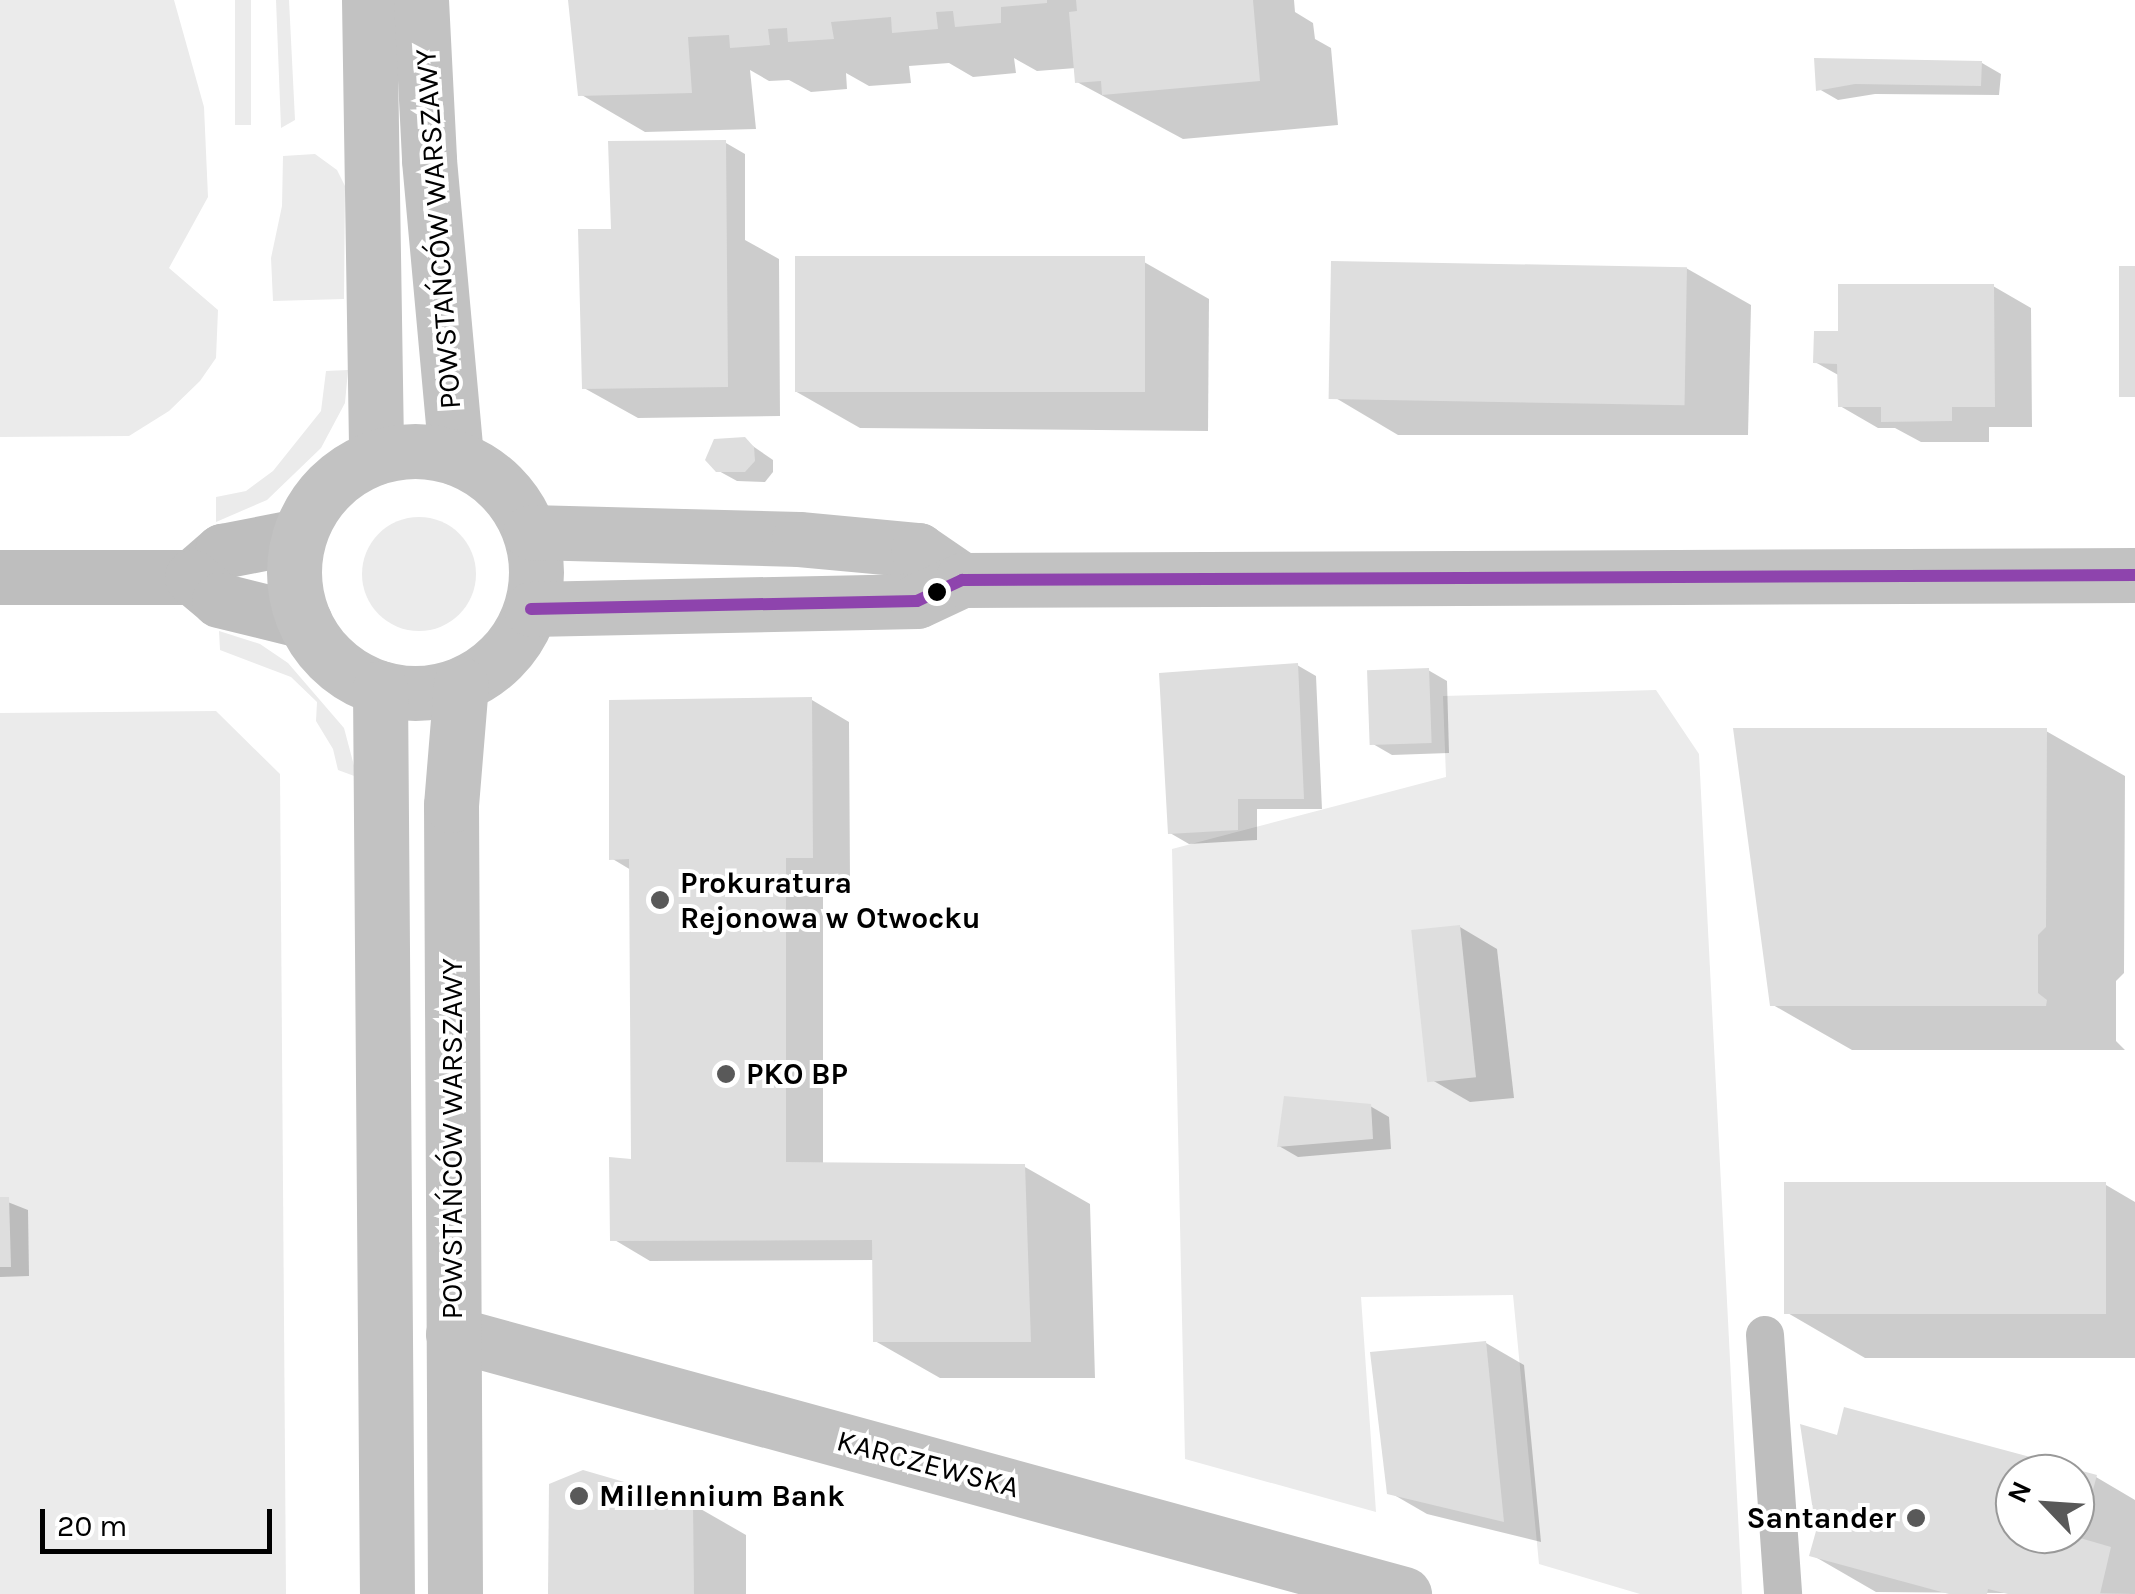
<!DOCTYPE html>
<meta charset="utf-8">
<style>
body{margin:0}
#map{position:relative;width:2135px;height:1594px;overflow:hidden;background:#fff;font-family:Karla,sans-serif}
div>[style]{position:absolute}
.green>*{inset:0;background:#ebebeb;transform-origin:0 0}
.round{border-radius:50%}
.shadow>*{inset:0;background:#0003}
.building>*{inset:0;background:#dedede;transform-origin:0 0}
.lane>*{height:38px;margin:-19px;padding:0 19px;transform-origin:19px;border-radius:19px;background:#bebebe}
.street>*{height:55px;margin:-27.5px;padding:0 27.5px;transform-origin:27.5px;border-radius:27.5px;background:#bebebe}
.secondary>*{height:55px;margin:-27.5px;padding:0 27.5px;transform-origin:27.5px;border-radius:27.5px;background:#c2c2c2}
.secondary>.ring{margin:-27.5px;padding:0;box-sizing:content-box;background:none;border:55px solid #c2c2c2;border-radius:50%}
.bus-1>*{height:12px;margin:-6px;padding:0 6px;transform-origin:6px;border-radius:6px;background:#8e44ad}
.dots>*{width:28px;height:28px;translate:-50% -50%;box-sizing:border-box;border:5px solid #fff;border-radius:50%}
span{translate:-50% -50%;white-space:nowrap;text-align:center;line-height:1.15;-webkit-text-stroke:8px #fff;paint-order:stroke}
.street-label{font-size:30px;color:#000}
.poi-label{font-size:30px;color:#000;font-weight:700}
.left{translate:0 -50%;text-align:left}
.right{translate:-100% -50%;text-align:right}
.north{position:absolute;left:1995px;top:1454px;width:100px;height:100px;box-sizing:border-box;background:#fff;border:2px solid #999;border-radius:50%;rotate:295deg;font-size:28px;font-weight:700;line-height:40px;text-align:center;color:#000}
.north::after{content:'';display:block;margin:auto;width:35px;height:45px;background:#595959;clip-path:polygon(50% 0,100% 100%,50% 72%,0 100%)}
.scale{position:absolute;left:40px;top:1509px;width:232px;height:45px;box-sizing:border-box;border:5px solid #000;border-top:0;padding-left:12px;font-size:30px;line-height:35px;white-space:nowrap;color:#000;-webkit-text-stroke:8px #fff;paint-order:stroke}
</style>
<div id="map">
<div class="green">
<i style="clip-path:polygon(0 0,174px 0,204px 107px,208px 197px,169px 268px,218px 310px,216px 358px,200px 381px,169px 411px,129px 436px,0 437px)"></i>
<i style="left:235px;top:0;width:16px;height:125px"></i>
<i style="clip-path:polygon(276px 0,289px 0,295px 120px,281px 128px)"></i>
<i style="clip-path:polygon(315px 154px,337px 170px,345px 186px,344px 299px,273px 301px,271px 258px,282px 206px,283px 156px)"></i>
<i style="clip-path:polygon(348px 370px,345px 403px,321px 448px,267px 500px,216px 522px,216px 497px,246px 491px,273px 471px,321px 411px,326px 371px)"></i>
<i class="round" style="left:362px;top:517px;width:114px;height:114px"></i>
<i style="clip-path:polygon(219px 631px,260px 644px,288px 663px,344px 728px,357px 777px,338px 770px,333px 749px,316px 721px,317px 702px,291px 677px,220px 650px)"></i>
<i style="clip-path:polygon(1656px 690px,1699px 754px,1742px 1594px,1640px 1594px,1539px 1564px,1513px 1295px,1361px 1297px,1376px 1512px,1185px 1459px,1172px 849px,1446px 777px,1443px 696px)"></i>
<i style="clip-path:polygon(216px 711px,280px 774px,286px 1594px,0 1594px,0 713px)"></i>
</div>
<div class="shadow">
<i style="clip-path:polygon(570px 0,1294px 0,1295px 12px,1313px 23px,1315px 39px,1331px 48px,1338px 125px,1183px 139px,1077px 82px,1076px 68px,1037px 71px,1014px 58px,1016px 73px,973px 77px,949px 63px,909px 66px,911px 83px,869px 86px,846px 73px,847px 89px,811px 92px,789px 80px,769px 81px,750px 70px,756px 129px,645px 132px,580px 94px)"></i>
<i style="clip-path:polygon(1982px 63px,2001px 74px,1999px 95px,1875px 94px,1838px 100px,1819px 89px)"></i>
<i style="clip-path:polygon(726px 143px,745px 154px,745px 240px,779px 259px,780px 416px,638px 418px,584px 388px,614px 231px)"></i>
<i style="clip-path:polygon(1144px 262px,1209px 299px,1208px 431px,860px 428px,795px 391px)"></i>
<i style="clip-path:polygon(1686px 268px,1751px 305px,1748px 435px,1398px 435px,1334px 397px)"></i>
<i style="clip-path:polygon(1993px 286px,2031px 308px,2032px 427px,1989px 427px,1989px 442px,1921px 442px,1895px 428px,1878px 428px,1840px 406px,1840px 376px,1815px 362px)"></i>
<i style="clip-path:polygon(744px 440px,773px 460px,773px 472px,765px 482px,737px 481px,717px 470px)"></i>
<i style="clip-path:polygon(1297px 665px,1316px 676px,1322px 809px,1257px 809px,1257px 840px,1189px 844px,1170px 833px)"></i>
<i style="clip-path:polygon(1428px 670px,1447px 681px,1449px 753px,1392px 755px,1373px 744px)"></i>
<i style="clip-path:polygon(812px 700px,849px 722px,850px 879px,823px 879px,823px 1165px,1025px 1167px,1090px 1204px,1095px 1378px,940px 1378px,875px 1341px,875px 1260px,650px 1261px,613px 1239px,634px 1162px,631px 870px,611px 858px)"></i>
<i style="clip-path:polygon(2046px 731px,2125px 776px,2124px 973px,2116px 981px,2116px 1041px,2125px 1050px,1852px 1050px,1773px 1005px)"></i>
<i style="clip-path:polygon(1460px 927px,1497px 949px,1514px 1098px,1470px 1102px,1432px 1080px)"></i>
<i style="clip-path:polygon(1370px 1106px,1389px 1117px,1391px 1149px,1298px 1157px,1279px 1146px)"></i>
<i style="clip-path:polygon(2106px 1185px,2135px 1202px,2135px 1358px,1865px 1358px,1786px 1312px)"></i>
<i style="clip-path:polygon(0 1199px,28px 1210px,29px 1276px,0 1277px)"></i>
<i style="clip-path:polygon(1486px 1343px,1524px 1365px,1541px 1542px,1427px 1514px,1389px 1492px)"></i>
<i style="clip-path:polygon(evenodd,1838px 1438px,2096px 1477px,2135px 1500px,2135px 1594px,1876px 1592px,1812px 1555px,1838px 1438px,2015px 1474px,2075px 1474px,2075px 1534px,2015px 1534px,2015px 1474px)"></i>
<i style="clip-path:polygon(692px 1504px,746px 1535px,746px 1594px,551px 1594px)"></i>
</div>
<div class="building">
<i style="clip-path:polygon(568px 0,1047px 0,1047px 3px,1001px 7px,1001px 23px,955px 27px,953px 11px,936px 12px,938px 29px,892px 33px,891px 17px,831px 22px,834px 39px,788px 42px,787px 28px,768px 29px,770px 45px,730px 48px,729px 35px,688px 37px,692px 93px,578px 96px)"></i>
<i style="clip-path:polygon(1076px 0,1253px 0,1260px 81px,1102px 95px,1101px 81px,1075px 83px,1069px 12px,1077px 11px)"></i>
<i style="clip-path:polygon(1814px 58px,1982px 61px,1981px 86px,1855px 84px,1816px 91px)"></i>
<i style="clip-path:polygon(726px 140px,728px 387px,582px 389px,578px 229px,611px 229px,608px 141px)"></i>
<i style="left:795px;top:256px;width:350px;height:136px"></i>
<i style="left:1331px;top:261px;width:356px;height:138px;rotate:1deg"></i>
<i style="left:2119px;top:266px;width:16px;height:131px"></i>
<i style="clip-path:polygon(1838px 284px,1994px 284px,1995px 407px,1952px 407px,1952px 421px,1881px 422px,1881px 407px,1838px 407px,1837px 364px,1813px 363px,1814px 331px,1838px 331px)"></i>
<i style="clip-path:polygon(745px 437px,754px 447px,755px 461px,745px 472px,716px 472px,705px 460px,714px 439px)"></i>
<i style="clip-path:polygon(1298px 663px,1304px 799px,1238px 799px,1238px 830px,1168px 834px,1159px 673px)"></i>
<i style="left:1429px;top:668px;width:75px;height:62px;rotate:88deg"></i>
<i style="clip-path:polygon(812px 697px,813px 858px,786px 858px,786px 1162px,1025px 1164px,1031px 1342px,873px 1342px,872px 1240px,610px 1241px,609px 1157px,631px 1159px,629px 859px,609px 860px,609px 700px)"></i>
<i style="clip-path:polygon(1733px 728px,2047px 728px,2046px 927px,2038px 935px,2038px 993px,2047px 1000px,2046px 1006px,1770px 1006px)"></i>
<i style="left:1460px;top:925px;width:153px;height:49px;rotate:84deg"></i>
<i style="clip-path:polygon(1284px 1096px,1371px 1104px,1373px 1139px,1277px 1147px)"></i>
<i style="left:1784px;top:1182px;width:322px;height:132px"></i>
<i style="clip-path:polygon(0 1197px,9px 1197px,11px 1267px,0 1267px)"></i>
<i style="clip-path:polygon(1486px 1341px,1504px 1522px,1387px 1494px,1370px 1352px)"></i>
<i style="clip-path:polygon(evenodd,1844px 1407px,2097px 1475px,2080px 1538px,2111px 1547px,2100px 1594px,2008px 1594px,1988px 1589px,1987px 1594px,1949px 1594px,1809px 1556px,1816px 1531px,1800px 1424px,1837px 1435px,1844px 1407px,2015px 1474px,2075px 1474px,2075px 1534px,2015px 1534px,2015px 1474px)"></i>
<i style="clip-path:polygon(583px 1470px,693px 1502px,694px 1594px,548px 1594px,549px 1484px)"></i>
</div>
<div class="lane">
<i style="left:1765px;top:1335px;width:260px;rotate:86deg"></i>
</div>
<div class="street">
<i style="left:0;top:577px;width:192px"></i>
<i style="left:192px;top:577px;width:40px;rotate:-41deg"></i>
<i style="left:222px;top:551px;width:78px;rotate:-11deg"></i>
<i style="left:192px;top:577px;width:35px;rotate:40deg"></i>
<i style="left:219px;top:600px;width:88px;rotate:13.9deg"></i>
</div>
<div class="secondary">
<i style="left:369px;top:0;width:457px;rotate:89.1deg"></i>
<i style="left:421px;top:0;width:160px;rotate:87.1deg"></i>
<i style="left:429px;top:160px;width:299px;rotate:84.8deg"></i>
<i class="ring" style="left:294px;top:451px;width:187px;height:187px"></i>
<i style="left:530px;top:532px;width:269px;rotate:1.5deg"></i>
<i style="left:799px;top:539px;width:120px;rotate:5.3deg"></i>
<i style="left:918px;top:550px;width:53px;rotate:34.3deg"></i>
<i style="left:531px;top:609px;width:386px;rotate:-1.2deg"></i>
<i style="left:917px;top:601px;width:50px;rotate:-25deg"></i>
<i style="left:962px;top:580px;width:1173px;rotate:-0.24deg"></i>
<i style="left:380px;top:688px;width:906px;rotate:89.56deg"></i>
<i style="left:453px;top:1334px;width:986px;rotate:15.29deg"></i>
<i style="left:455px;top:1594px;width:789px;rotate:-90.29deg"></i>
<i style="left:451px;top:805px;width:121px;rotate:-85.3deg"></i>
</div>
<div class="bus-1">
<i style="left:531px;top:609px;width:386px;rotate:-1.2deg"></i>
<i style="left:917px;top:601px;width:50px;rotate:-25deg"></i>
<i style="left:962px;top:580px;width:1173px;rotate:-0.24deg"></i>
</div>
<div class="dots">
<i style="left:937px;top:592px;background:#000"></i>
<i style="left:660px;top:900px;background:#595959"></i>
<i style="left:726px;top:1074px;background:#595959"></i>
<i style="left:579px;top:1496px;background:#595959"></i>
<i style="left:1916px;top:1518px;background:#595959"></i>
</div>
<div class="street-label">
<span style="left:438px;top:229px;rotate:-94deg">POWSTAŃCÓW WARSZAWY</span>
<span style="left:452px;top:1139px;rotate:-90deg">POWSTAŃCÓW WARSZAWY</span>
<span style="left:928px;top:1464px;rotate:15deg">KARCZEWSKA</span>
</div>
<div class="poi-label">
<span class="left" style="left:680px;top:900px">Prokuratura<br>Rejonowa w Otwocku</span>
<span class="left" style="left:746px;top:1074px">PKO BP</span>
<span class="left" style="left:599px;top:1496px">Millennium Bank</span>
<span class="right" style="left:1896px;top:1518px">Santander</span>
</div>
<div class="north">N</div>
<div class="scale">20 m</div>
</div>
